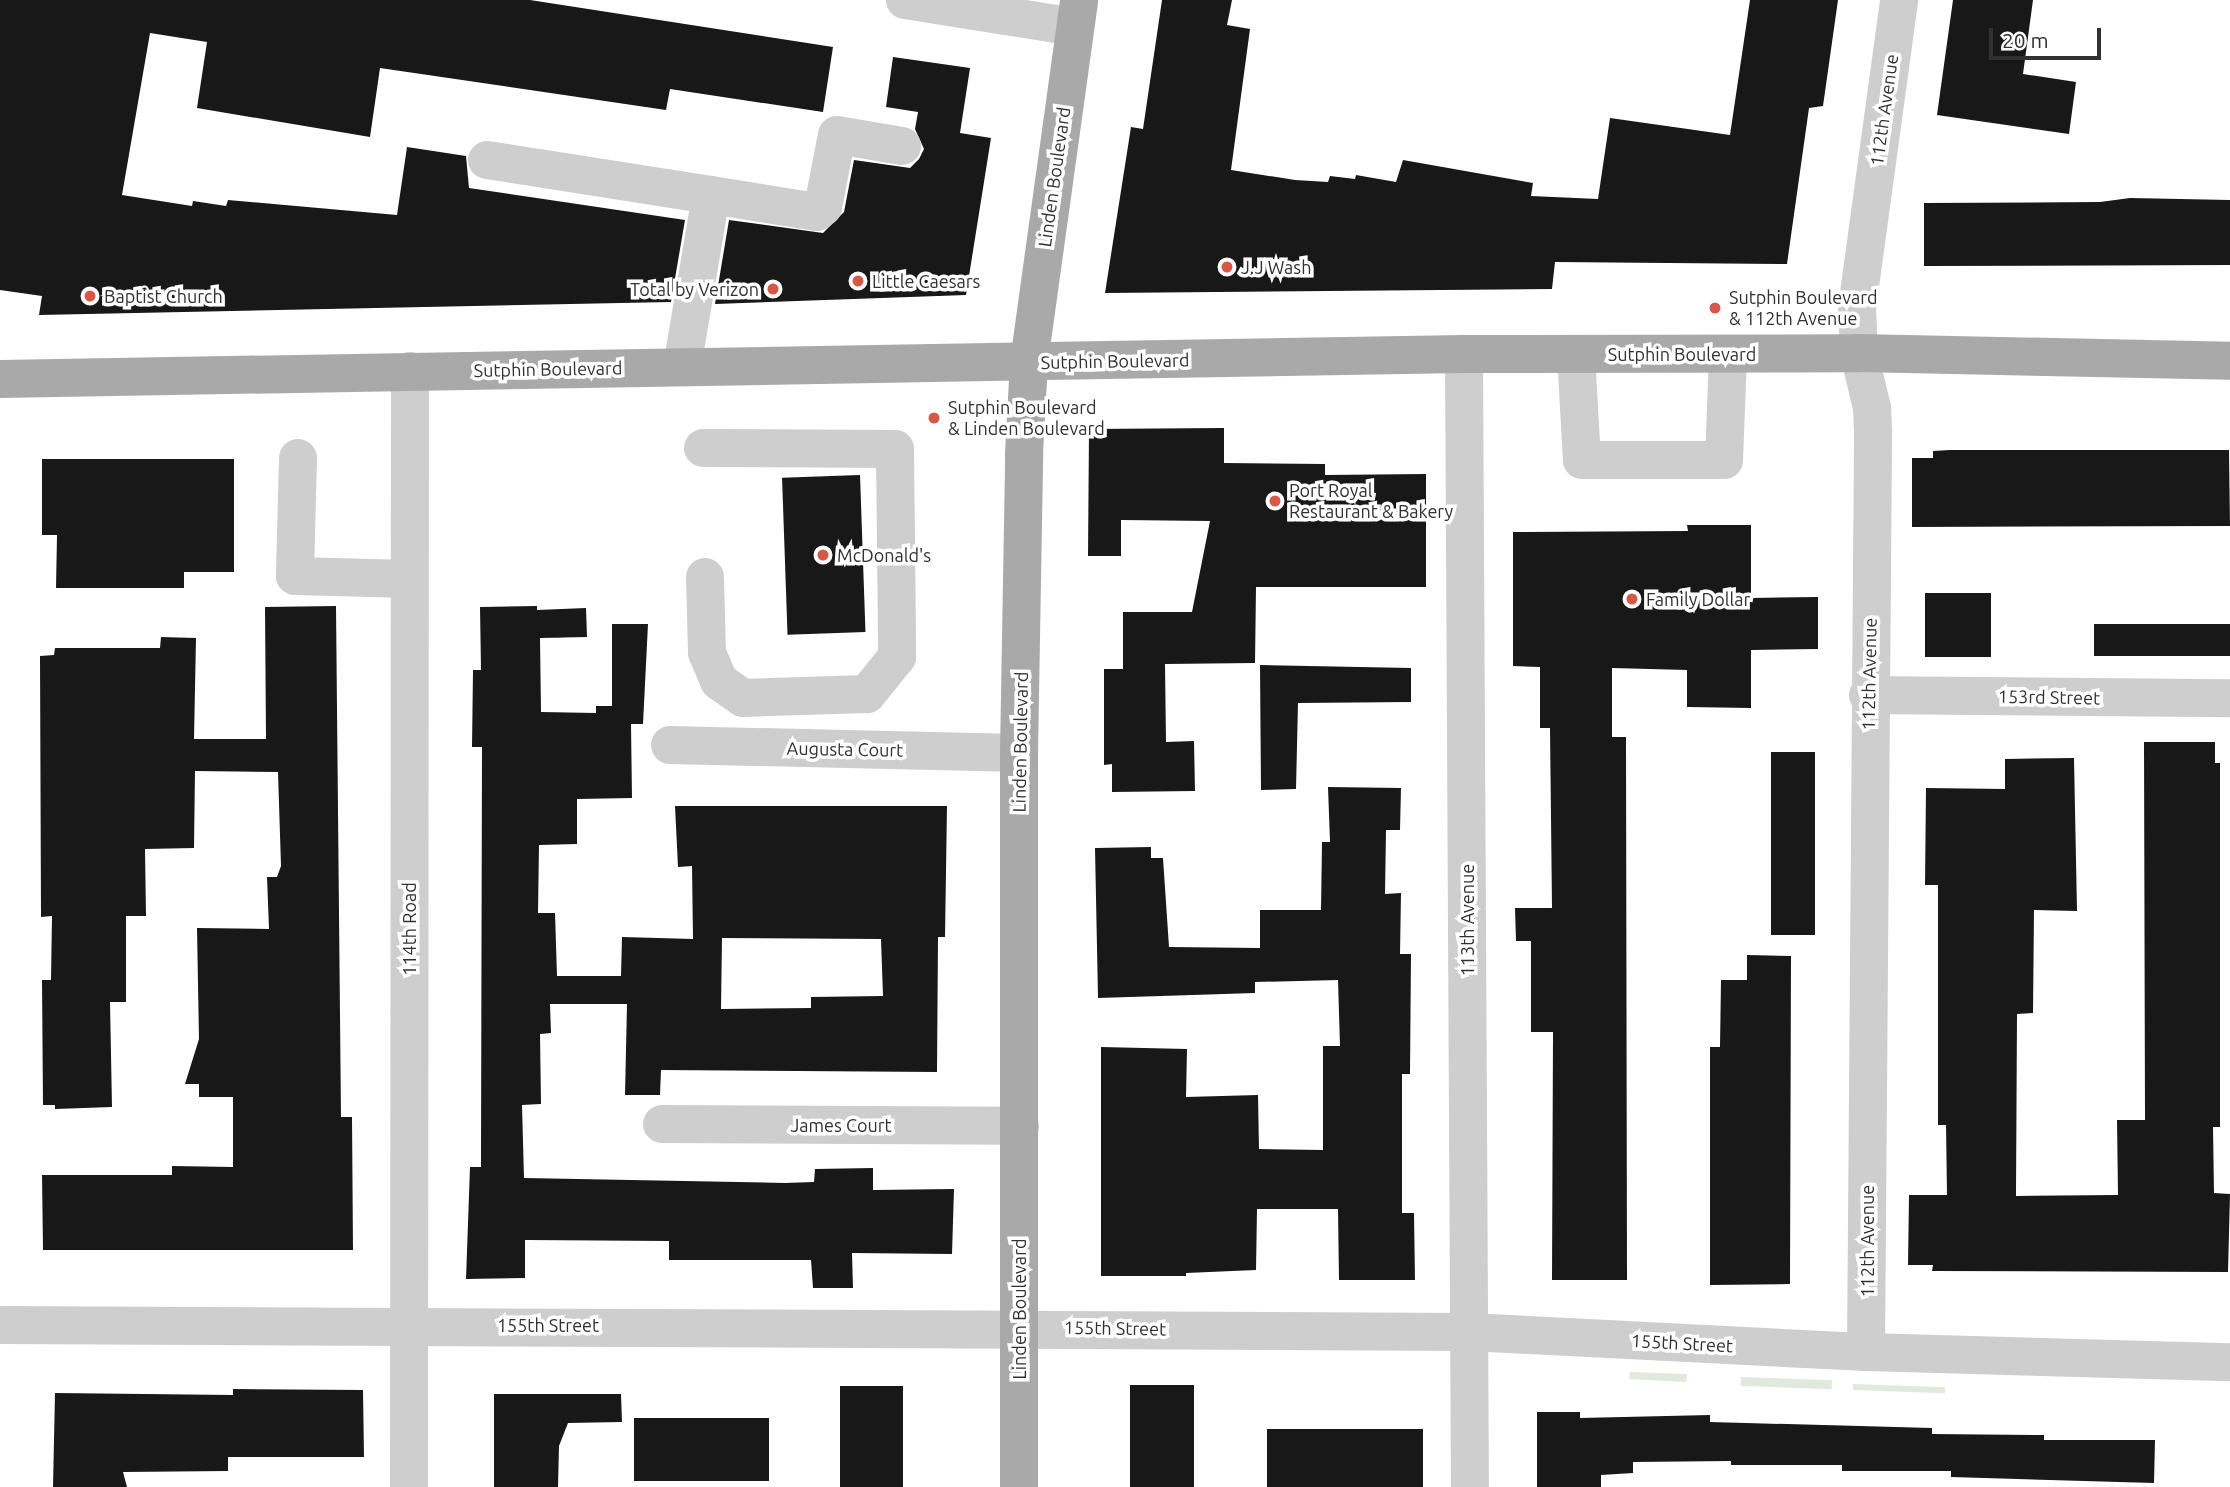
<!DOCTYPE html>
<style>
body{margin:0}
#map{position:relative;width:2230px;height:1487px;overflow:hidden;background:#fff;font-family:Ubuntu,sans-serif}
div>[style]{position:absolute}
.green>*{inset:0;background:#e1e9de;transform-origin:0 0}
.building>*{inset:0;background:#181818;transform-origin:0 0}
.minor>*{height:38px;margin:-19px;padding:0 19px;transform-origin:19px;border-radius:19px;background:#cecece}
.major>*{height:38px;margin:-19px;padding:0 19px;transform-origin:19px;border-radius:19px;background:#a9a9a9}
.dots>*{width:19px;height:19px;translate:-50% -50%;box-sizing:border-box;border:4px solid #fff;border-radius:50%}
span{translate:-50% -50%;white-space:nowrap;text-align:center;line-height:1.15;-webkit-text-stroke:7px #fff;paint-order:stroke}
.street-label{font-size:18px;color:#313131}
.poi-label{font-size:18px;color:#313131}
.left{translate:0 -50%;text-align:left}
.right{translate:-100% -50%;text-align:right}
.scale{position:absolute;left:1989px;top:28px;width:112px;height:32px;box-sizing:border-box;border:4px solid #313131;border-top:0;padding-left:9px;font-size:21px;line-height:24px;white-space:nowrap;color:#313131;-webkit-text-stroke:5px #fff;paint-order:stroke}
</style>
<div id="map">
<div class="green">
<i style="clip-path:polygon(1630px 1372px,1687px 1374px,1686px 1382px,1629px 1379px)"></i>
<i style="left:1741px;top:1377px;width:91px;height:9px;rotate:2deg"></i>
<i style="left:1853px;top:1384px;width:92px;height:6px;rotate:2deg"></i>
</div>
<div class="building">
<i style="clip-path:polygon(0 0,530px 0,833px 47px,823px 112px,670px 89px,666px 110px,380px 68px,370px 137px,197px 108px,207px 42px,150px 33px,122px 195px,192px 206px,193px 201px,226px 206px,228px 200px,397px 215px,407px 147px,466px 156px,469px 188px,685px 220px,671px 302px,39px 315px,42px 296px,0 290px)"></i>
<i style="clip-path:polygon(1162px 0,1232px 0,1227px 25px,1250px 29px,1231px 170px,1295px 180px,1328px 182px,1330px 176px,1355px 179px,1356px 175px,1396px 182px,1403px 160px,1533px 183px,1531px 196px,1598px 199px,1610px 118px,1730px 135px,1750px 0,1838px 0,1823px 106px,1809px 108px,1787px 264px,1555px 262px,1552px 289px,1105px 293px,1131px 127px,1143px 129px)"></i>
<i style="clip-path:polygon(1953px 0,2033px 0,2023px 74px,2076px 82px,2069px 134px,1937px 115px)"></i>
<i style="clip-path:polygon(893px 57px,970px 68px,960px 133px,991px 138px,966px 295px,715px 304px,729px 220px,823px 233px,844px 212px,854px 160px,910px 168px,919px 159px,924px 149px,915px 129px,918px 112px,886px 107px)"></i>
<i style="clip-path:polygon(2130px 198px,2230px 200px,2230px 265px,1924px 266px,1924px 203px,2100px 202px)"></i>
<i style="clip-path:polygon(1224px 428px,1224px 463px,1325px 464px,1325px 475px,1426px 474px,1426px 587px,1256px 587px,1255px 663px,1165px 664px,1166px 742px,1194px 741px,1195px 791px,1112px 792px,1112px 764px,1104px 765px,1104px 669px,1123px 669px,1123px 612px,1192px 612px,1210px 521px,1121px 520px,1121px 556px,1088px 556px,1089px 429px)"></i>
<i style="clip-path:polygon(1950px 450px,2229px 450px,2230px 526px,1912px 527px,1912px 458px,1933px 458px,1933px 451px)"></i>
<i style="clip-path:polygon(42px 459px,234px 459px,234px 572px,184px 572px,184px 588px,56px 588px,57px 535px,42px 535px)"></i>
<i style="left:860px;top:475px;width:157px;height:78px;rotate:88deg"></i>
<i style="clip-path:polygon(1687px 525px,1751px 525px,1751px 598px,1818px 597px,1818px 649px,1751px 650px,1751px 708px,1687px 707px,1687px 670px,1612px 668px,1612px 737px,1626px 737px,1627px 1280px,1552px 1280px,1553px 1032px,1531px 1032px,1531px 941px,1516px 941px,1515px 908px,1552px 908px,1550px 728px,1540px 728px,1540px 667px,1513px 666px,1513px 532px,1688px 531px)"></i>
<i style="left:1925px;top:593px;width:66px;height:64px"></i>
<i style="clip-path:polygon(336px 606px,341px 1117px,352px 1117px,353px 1250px,43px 1250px,42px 1175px,172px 1175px,172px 1166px,233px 1167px,233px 1097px,199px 1097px,199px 1084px,185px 1084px,199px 1039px,197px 928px,269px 929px,267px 877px,277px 877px,281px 866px,278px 772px,195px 771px,194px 848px,145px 849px,146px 916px,126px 916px,126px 1002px,110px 1002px,112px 1107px,55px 1109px,55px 1105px,43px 1105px,42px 980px,51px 980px,52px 916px,41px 917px,40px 656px,54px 655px,55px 648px,160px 648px,161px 637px,196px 638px,194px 739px,266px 739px,265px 607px)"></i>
<i style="clip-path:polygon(evenodd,537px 606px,537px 610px,586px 608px,587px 637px,540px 638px,541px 712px,596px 713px,596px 706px,612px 706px,612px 624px,648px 624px,643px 724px,631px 724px,632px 798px,577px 799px,577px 844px,539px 845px,538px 913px,555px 913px,557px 976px,621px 976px,622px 937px,693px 939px,692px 866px,678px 867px,675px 806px,947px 806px,945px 937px,938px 937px,937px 1072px,661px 1070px,660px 1095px,625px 1095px,627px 1004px,550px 1004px,551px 1033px,540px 1034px,541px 1104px,522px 1105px,524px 1178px,785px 1183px,814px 1182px,815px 1169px,873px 1168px,873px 1190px,954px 1189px,952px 1254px,852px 1253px,853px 1288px,813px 1288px,811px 1260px,669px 1260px,669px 1241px,525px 1240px,525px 1278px,466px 1279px,470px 1167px,481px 1167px,481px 1155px,482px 747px,472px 747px,473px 670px,481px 670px,480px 607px,537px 606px,722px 938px,881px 939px,883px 996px,811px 997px,811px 1008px,721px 1009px,722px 938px)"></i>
<i style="left:2230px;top:624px;width:32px;height:136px;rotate:90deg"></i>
<i style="clip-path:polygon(1260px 665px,1411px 668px,1411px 702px,1298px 703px,1296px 789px,1261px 790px)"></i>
<i style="clip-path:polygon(2144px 742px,2215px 742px,2215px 763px,2220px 763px,2220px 1127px,2213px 1127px,2214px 1193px,2230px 1194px,2228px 1272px,1932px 1271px,1933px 1265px,1908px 1265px,1909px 1195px,1947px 1195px,1946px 1125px,1938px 1125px,1938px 885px,1925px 885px,1926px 788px,2005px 789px,2005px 759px,2074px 758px,2077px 911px,2034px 910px,2033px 1013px,2017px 1014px,2016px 1196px,2118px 1195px,2117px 1120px,2145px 1120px)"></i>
<i style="left:1771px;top:752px;width:44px;height:183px"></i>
<i style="clip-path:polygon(1328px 787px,1401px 788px,1400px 830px,1386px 830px,1385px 894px,1401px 893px,1400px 954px,1411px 954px,1410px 1074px,1402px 1074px,1402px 1213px,1414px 1213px,1415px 1280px,1339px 1280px,1338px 1209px,1257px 1209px,1256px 1270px,1186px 1273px,1186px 1276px,1101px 1276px,1101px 1047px,1187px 1049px,1186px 1097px,1258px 1095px,1259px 1149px,1323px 1150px,1323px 1046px,1340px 1046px,1338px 980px,1255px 982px,1255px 993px,1098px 998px,1095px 848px,1151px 847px,1151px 858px,1163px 858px,1169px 947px,1260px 948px,1260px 910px,1321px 910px,1322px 842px,1330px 842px)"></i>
<i style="clip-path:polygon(1747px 955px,1791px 956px,1790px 1284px,1710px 1285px,1710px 1047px,1720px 1047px,1721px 980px,1747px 980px)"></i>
<i style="left:1130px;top:1385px;width:64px;height:102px"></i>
<i style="left:840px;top:1386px;width:63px;height:101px"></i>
<i style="clip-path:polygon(233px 1389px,363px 1390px,364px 1457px,228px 1457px,228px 1471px,123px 1472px,127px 1487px,53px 1487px,55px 1393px,233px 1395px)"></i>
<i style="clip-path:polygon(494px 1394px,621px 1394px,622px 1422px,568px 1423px,559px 1446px,558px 1487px,494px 1487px)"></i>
<i style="clip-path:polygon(1537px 1412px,1580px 1412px,1580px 1418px,1710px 1415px,1710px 1422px,1932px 1428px,1932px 1434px,2044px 1435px,2044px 1440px,2155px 1440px,2154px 1483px,1951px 1477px,1951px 1471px,1842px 1471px,1842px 1465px,1731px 1465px,1731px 1461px,1633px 1462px,1633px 1473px,1601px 1475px,1601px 1487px,1537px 1487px)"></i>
<i style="left:634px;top:1418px;width:135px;height:63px"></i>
<i style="left:1423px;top:1429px;width:58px;height:156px;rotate:90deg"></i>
</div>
<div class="minor">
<i style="left:905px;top:0;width:172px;rotate:9deg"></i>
<i style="left:487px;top:160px;width:227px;rotate:8.9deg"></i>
<i style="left:1464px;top:354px;width:1133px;rotate:89.7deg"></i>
<i style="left:1576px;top:354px;width:106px;rotate:86.8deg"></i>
<i style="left:1582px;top:460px;width:142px"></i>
<i style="left:1724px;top:460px;width:106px;rotate:-87.8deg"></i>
<i style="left:682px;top:367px;width:174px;rotate:-80.4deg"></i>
<i style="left:711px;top:195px;width:107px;rotate:9.1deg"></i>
<i style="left:817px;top:212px;width:8px;rotate:-40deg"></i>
<i style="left:823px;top:207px;width:73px;rotate:-79deg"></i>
<i style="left:837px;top:135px;width:66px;rotate:9.6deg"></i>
<i style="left:703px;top:448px;width:192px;rotate:0.3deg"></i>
<i style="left:895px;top:449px;width:208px;rotate:89.4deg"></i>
<i style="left:897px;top:657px;width:48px;rotate:129deg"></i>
<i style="left:867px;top:694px;width:124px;rotate:178.2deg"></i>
<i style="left:743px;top:698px;width:29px;rotate:-145deg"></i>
<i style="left:719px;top:681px;width:30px;rotate:-113deg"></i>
<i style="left:707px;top:653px;width:76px;rotate:-91.5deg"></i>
<i style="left:298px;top:458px;width:118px;rotate:91.5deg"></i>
<i style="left:295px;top:576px;width:114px;rotate:1.5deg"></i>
<i style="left:1868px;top:695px;width:362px;rotate:0.5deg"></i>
<i style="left:670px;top:745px;width:349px;rotate:1.3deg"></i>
<i style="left:662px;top:1124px;width:358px;rotate:0.3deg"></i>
<i style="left:0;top:1325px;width:1469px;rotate:0.27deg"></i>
<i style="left:1469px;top:1332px;width:398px;rotate:2.9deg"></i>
<i style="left:1866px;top:1352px;width:364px;rotate:1.6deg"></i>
<i style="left:1866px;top:1352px;width:920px;rotate:-89.56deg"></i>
<i style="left:1873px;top:432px;width:24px;rotate:-92deg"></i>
<i style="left:1872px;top:408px;width:57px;rotate:-103.3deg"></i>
<i style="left:1859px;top:353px;width:45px;rotate:-92.5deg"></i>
<i style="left:1857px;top:308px;width:311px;rotate:-82.2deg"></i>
<i style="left:409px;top:1487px;width:1116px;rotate:-89.95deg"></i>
</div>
<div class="major">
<i style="left:0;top:379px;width:1464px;rotate:-0.98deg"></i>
<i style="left:1464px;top:354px;width:395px;rotate:-0.1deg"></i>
<i style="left:1859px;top:353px;width:371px;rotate:1.2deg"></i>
<i style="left:1019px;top:1487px;width:734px;rotate:-90deg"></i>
<i style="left:1019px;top:753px;width:299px;rotate:-89deg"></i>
<i style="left:1024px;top:454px;width:92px;rotate:-86.9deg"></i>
<i style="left:1029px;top:362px;width:365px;rotate:-82.1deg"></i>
</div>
<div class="dots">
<i style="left:1227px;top:267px;background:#d55946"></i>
<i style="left:858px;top:281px;background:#d55946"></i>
<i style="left:773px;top:289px;background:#d55946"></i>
<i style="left:90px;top:296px;background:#d55946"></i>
<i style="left:1715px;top:308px;background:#d55946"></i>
<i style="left:934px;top:418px;background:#d55946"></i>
<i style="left:1275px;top:501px;background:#d55946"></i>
<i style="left:823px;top:555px;background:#d55946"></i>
<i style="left:1632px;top:599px;background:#d55946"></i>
</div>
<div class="street-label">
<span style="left:1884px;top:110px;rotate:-82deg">112th Avenue</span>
<span style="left:1054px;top:177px;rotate:-82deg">Linden Boulevard</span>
<span style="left:1682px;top:354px">Sutphin Boulevard</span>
<span style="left:1115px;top:361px;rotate:-1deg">Sutphin Boulevard</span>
<span style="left:548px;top:369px;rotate:-1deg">Sutphin Boulevard</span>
<span style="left:1869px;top:674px;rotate:-89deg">112th Avenue</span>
<span style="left:2049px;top:697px;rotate:1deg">153rd Street</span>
<span style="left:1020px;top:742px;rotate:-89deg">Linden Boulevard</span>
<span style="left:845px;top:749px;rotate:1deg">Augusta Court</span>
<span style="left:1467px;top:920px;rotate:-90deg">113th Avenue</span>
<span style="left:409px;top:929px;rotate:-90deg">114th Road</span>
<span style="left:841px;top:1125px">James Court</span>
<span style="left:1867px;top:1241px;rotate:-90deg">112th Avenue</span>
<span style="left:1019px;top:1309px;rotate:-90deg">Linden Boulevard</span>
<span style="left:548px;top:1325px">155th Street</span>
<span style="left:1115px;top:1328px;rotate:1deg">155th Street</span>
<span style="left:1682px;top:1343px;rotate:3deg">155th Street</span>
</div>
<div class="poi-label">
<span class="left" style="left:1241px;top:267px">J.J Wash</span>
<span class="left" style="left:872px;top:281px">Little Caesars</span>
<span class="right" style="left:759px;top:289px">Total by Verizon</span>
<span class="left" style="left:104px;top:296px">Baptist Church</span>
<span class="left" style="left:1729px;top:308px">Sutphin Boulevard<br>&amp; 112th Avenue</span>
<span class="left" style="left:948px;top:418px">Sutphin Boulevard<br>&amp; Linden Boulevard</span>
<span class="left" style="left:1289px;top:501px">Port Royal<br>Restaurant &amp; Bakery</span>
<span class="left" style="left:837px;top:555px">McDonald's</span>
<span class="left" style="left:1646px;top:599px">Family Dollar</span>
</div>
<div class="scale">20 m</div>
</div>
